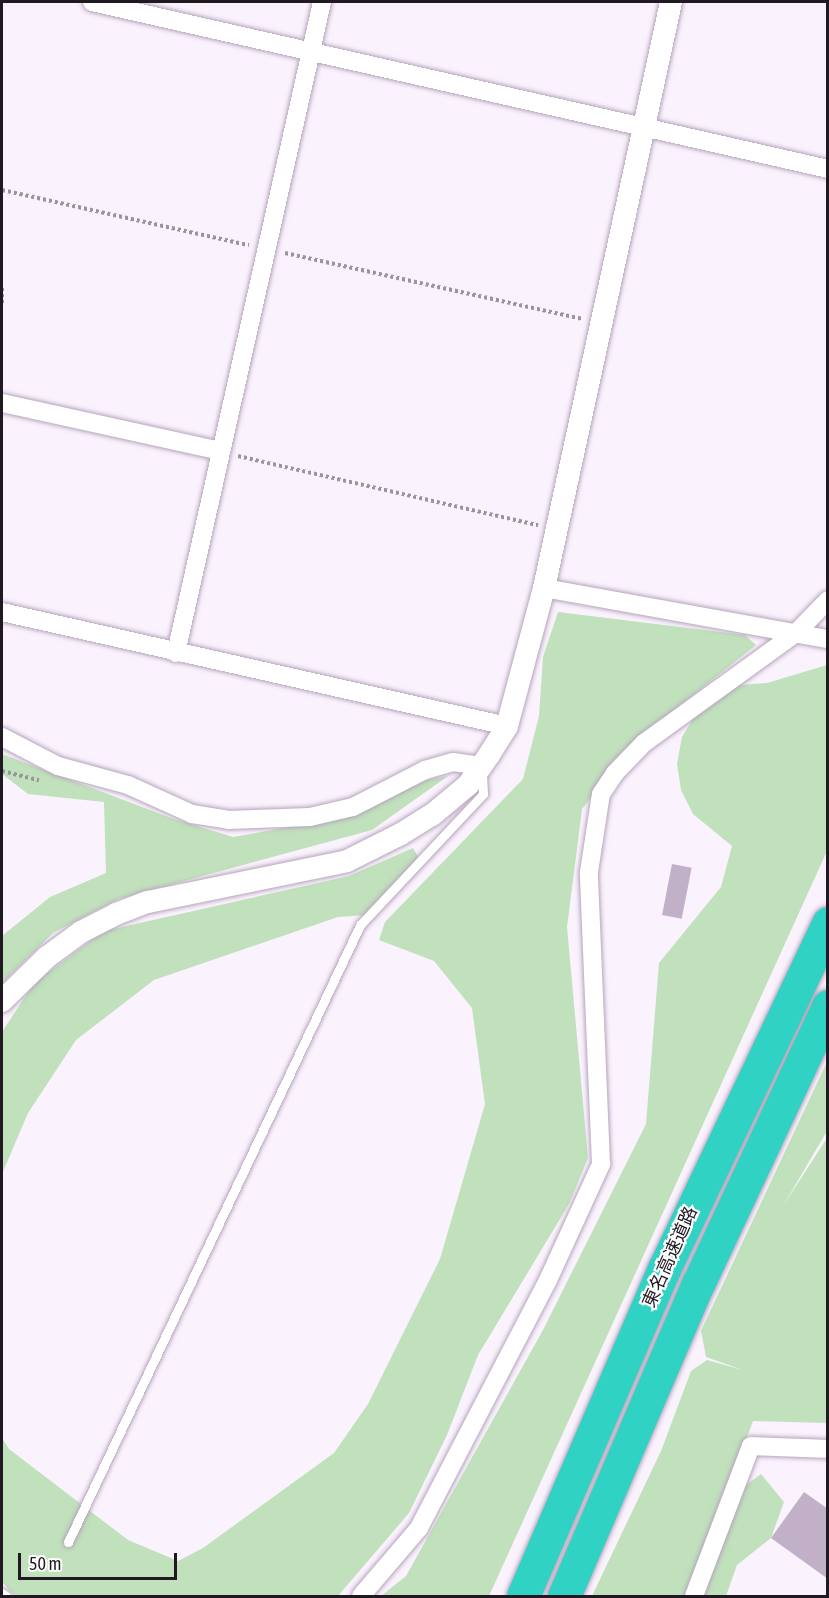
<!DOCTYPE html>
<meta charset="utf-8">
<style>
body{margin:0}
#map{position:relative;width:829px;height:1598px;overflow:hidden;background:#faf2fd;font-family:"Asap Condensed","Noto Sans JP",sans-serif}
div>[style]{position:absolute}
.green>*{inset:0;background:#c0e1bc}
.building>*{inset:0;background:#c2b0c9;transform-origin:0 0}
.path>*{height:4px;margin-top:-2px;transform-origin:0;background:repeating-linear-gradient(90deg,#9b939d 0 3px,transparent 0 6px)}
.roads{filter:drop-shadow(0 0 2px #b6a4bc) drop-shadow(0 0 2px #b6a4bc)}
.service>*{height:9px;margin:-4.5px;padding:0 4.5px;transform-origin:4.5px;border-radius:4.5px;background:#fff}
.minor>*{height:18px;margin:-9px;padding:0 9px;transform-origin:9px;border-radius:9px;background:#fff}
.tertiary>*{height:22px;margin:-11px;padding:0 11px;transform-origin:11px;border-radius:11px;background:#fff}
.motorway>*{height:33px;margin:-16.5px;padding:0 16.5px;transform-origin:16.5px;border-radius:16.5px;background:#2fd2c3}
span{translate:-50% -50%;white-space:nowrap;text-align:center;line-height:1.15;-webkit-text-stroke:4.5px #fff;paint-order:stroke}
.street-label{font-size:18px;color:#201922}
.frame{position:absolute;inset:0;border:3px solid #201922;pointer-events:none}
.scale{position:absolute;left:18px;top:1553px;width:159px;height:27px;box-sizing:border-box;border:3px solid #201922;border-top:0;padding-left:8px;font-size:18px;line-height:21px;white-space:nowrap;color:#201922;-webkit-text-stroke:4px #fff;paint-order:stroke}
</style>
<div id="map">
<div class="green">
<i style="clip-path:polygon(558px 612px,745px 635px,756px 645px,639px 738px,582px 809px,567px 927px,588px 1158px,569px 1204px,478px 1355px,447px 1435px,409px 1513px,338px 1596px,15px 1596px,2px 1582px,2px 1438px,9px 1449px,128px 1540px,178px 1561px,203px 1548px,334px 1453px,368px 1404px,440px 1259px,485px 1104px,472px 1008px,434px 961px,379px 940px,385px 922px,523px 779px,539px 716px,543px 657px)"></i>
<i style="clip-path:polygon(827px 665px,827px 851px,489px 1596px,381px 1596px,406px 1576px,543px 1330px,646px 1124px,659px 963px,721px 887px,732px 846px,693px 814px,681px 790px,677px 764px,682px 737px,696px 714px,716px 696px,740px 685px,767px 683px)"></i>
<i style="clip-path:polygon(2px 754px,171px 818px,233px 837px,347px 817px,426px 780px,448px 776px,372px 830px,118px 899px,53px 933px,2px 983px,2px 936px,50px 897px,106px 873px,104px 802px,28px 794px,2px 774px)"></i>
<i style="clip-path:polygon(413px 848px,421px 862px,367px 915px,338px 917px,154px 980px,76px 1040px,28px 1113px,2px 1174px,2px 1032px,34px 983px,104px 931px,349px 876px)"></i>
<i style="clip-path:polygon(827px 1062px,827px 1131px,783px 1206px,827px 1138px,827px 1423px,753px 1421px,689px 1596px,592px 1596px,661px 1451px,691px 1371px,707px 1360px,743px 1370px,706px 1357px,701px 1331px)"></i>
<i style="clip-path:polygon(761px 1474px,784px 1502px,771px 1538px,737px 1565px,726px 1596px,700px 1596px,746px 1485px)"></i>
</div>
<div class="building">
<i style="left:672px;top:864px;width:20px;height:52px;rotate:11deg"></i>
<i style="clip-path:polygon(804px 1492px,828px 1509px,828px 1579px,771px 1538px)"></i>
</div>
<div class="path">
<i style="left:2px;top:190px;width:253px;rotate:12.6deg"></i>
<i style="left:285px;top:253px;width:305px;rotate:12.5deg"></i>
<i style="left:2px;top:288px;width:17px;rotate:90deg"></i>
<i style="left:238px;top:456px;width:308px;rotate:13deg"></i>
<i style="left:2px;top:771px;width:38px;rotate:14deg"></i>
</div>
<div class="roads">
<div class="service">
<i style="left:68px;top:1542px;width:683px;rotate:-64.67deg"></i>
<i style="left:360px;top:925px;width:180px;rotate:-46.8deg"></i>
<i style="left:483px;top:794px;width:20px;rotate:-93deg"></i>
<i style="left:2px;top:1593px;width:5px;rotate:37deg"></i>
</div>
<div class="minor">
<i style="left:92px;top:2px;width:755px;rotate:12.78deg"></i>
<i style="left:2px;top:403px;width:223px;rotate:12.4deg"></i>
<i style="left:544px;top:588px;width:289px;rotate:10.2deg"></i>
<i style="left:2px;top:612px;width:518px;rotate:12.72deg"></i>
<i style="left:176px;top:653px;width:667px;rotate:-77.36deg"></i>
<i style="left:2px;top:737px;width:63px;rotate:27.4deg"></i>
<i style="left:58px;top:766px;width:73px;rotate:15.2deg"></i>
<i style="left:128px;top:785px;width:70px;rotate:24.4deg"></i>
<i style="left:192px;top:814px;width:36px;rotate:9deg"></i>
<i style="left:228px;top:820px;width:82px;rotate:-2.1deg"></i>
<i style="left:310px;top:817px;width:44px;rotate:-13.1deg"></i>
<i style="left:353px;top:807px;width:81px;rotate:-27.2deg"></i>
<i style="left:425px;top:770px;width:29px;rotate:-16deg"></i>
<i style="left:453px;top:762px;width:28px;rotate:8deg"></i>
<i style="left:361px;top:1596px;width:89px;rotate:-49.5deg"></i>
<i style="left:419px;top:1528px;width:280px;rotate:-62.5deg"></i>
<i style="left:548px;top:1280px;width:128px;rotate:-65.4deg"></i>
<i style="left:601px;top:1164px;width:292px;rotate:-92.4deg"></i>
<i style="left:589px;top:872px;width:79px;rotate:-81.3deg"></i>
<i style="left:601px;top:794px;width:25px;rotate:-56deg"></i>
<i style="left:615px;top:773px;width:42px;rotate:-46deg"></i>
<i style="left:644px;top:743px;width:188px;rotate:-35.9deg"></i>
<i style="left:796px;top:633px;width:46px;rotate:-45.9deg"></i>
<i style="left:694px;top:1596px;width:160px;rotate:-69.2deg"></i>
<i style="left:751px;top:1446px;width:77px;rotate:2.2deg"></i>
</div>
<div class="tertiary">
<i style="left:2px;top:1001px;width:63px;rotate:-44.4deg"></i>
<i style="left:47px;top:957px;width:42px;rotate:-36.3deg"></i>
<i style="left:81px;top:932px;width:39px;rotate:-27deg"></i>
<i style="left:116px;top:914px;width:34px;rotate:-21deg"></i>
<i style="left:148px;top:902px;width:203px;rotate:-11.6deg"></i>
<i style="left:347px;top:861px;width:60px;rotate:-26.6deg"></i>
<i style="left:401px;top:834px;width:36px;rotate:-32deg"></i>
<i style="left:432px;top:815px;width:47px;rotate:-39.8deg"></i>
<i style="left:468px;top:785px;width:37px;rotate:-55deg"></i>
<i style="left:489px;top:755px;width:34px;rotate:-58deg"></i>
<i style="left:507px;top:726px;width:143px;rotate:-75deg"></i>
<i style="left:544px;top:588px;width:600px;rotate:-77.77deg"></i>
</div>
<div class="motorway">
<i style="left:523px;top:1596px;width:356px;rotate:-66.7deg"></i>
<i style="left:664px;top:1269px;width:383px;rotate:-64.6deg"></i>
<i style="left:564px;top:1596px;width:340px;rotate:-66.8deg"></i>
<i style="left:698px;top:1284px;width:307px;rotate:-64.9deg"></i>
</div>
</div>
<div class="street-label">
<span style="left:670px;top:1257px;rotate:-66deg">東名高速道路</span>
</div>
<div class="frame"></div>
<div class="scale">50 m</div>
</div>
